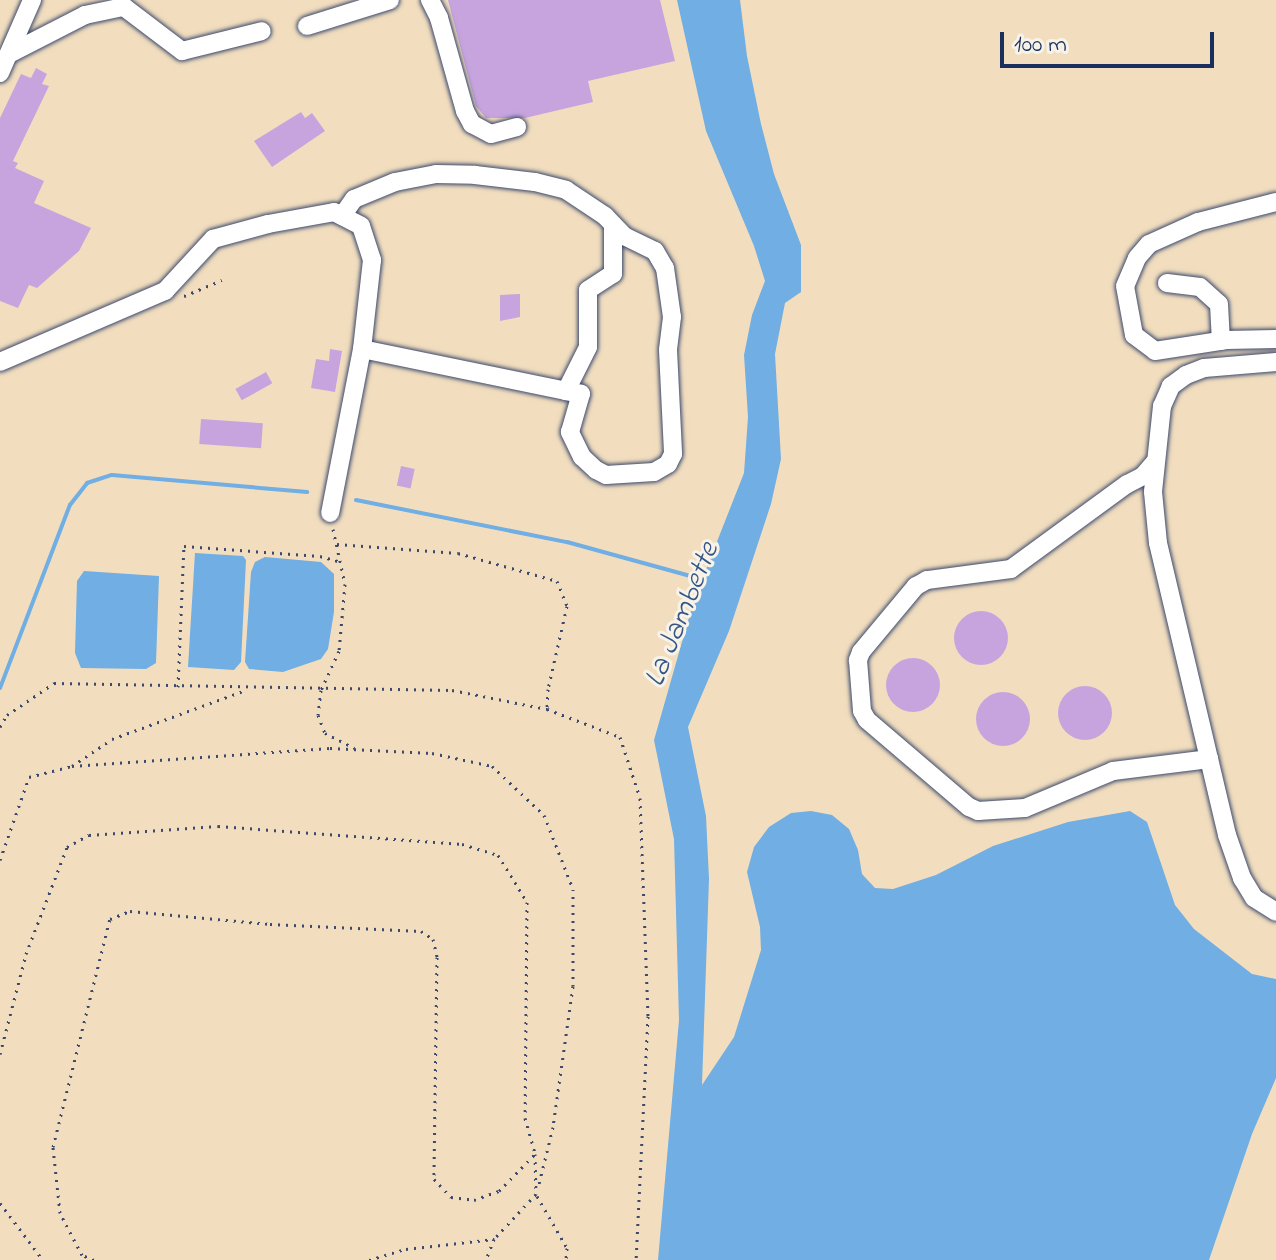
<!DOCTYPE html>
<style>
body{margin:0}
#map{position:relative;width:1276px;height:1260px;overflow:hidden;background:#f2debf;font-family:"Indie Flower",sans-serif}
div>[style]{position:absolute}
.water>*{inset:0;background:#70aee3}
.stream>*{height:4px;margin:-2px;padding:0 2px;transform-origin:2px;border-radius:2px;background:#70aee3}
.building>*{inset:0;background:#c7a4de;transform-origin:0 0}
.round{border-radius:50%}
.path>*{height:3px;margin-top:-1.5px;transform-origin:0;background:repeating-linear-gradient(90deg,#3b496d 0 2px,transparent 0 8px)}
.roads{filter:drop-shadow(0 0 2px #3b496d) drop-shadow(0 0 2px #3b496d)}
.minor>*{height:18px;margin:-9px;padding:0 9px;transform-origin:9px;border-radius:9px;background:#fff}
span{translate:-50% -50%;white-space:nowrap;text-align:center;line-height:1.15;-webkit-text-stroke:6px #f7f3e8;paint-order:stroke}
.water-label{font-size:30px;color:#355586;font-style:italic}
.scale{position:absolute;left:1000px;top:32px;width:214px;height:36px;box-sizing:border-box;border:4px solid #1b2f5e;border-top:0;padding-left:10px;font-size:24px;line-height:28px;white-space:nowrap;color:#1b2f5e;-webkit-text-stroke:6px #f7f3e8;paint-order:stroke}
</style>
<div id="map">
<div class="water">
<i style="clip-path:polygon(677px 0,740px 0,747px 56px,761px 124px,774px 174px,801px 245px,801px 292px,785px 303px,775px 354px,781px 459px,771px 504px,729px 631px,688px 727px,706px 816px,709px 879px,702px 1085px,734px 1037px,761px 950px,760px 927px,747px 872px,754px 847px,769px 827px,791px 813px,811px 811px,832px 815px,849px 829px,858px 850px,862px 874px,875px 888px,893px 889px,936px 875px,993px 846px,1068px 822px,1130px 811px,1147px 822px,1175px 905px,1194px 929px,1252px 974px,1276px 979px,1276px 1078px,1252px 1134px,1209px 1260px,658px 1260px,679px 1020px,674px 839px,654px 740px,694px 600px,744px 473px,748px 417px,744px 355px,752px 315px,765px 281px,754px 246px,706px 131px)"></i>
<i style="clip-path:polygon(195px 553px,243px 556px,246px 560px,241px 662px,234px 670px,188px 667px)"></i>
<i style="clip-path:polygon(265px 557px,321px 562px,334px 574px,334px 612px,328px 649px,321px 659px,283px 672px,249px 669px,245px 662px,251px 572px,255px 562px)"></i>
<i style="clip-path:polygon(84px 571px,159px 576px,156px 663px,146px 669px,81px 668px,75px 653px,77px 581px)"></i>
</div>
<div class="stream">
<i style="left:356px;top:500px;width:215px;rotate:11.3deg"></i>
<i style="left:567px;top:542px;width:143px;rotate:15.4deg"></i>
<i style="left:0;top:688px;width:196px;rotate:-69.1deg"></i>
<i style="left:70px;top:505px;width:28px;rotate:-52deg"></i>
<i style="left:87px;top:483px;width:26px;rotate:-18deg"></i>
<i style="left:112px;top:475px;width:196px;rotate:5deg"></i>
</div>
<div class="building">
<i style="clip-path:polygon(448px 0,660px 0,675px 61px,588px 81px,593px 102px,525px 118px,486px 118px,476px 106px)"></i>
<i style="clip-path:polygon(36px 68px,47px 74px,42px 84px,49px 86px,13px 161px,18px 163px,15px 168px,44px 181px,34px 203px,91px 228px,79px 251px,37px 288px,29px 285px,18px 308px,0 301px,0 118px,21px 74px,31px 78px)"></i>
<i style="clip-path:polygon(301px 112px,305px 118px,312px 113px,325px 131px,272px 167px,254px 141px)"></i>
<i style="clip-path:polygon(520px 294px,520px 317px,500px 321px,500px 295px)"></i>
<i style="clip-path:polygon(330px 349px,342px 351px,335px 392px,311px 388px,316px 359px,329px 361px)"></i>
<i style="left:266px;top:372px;width:13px;height:35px;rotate:61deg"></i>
<i style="left:201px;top:419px;width:62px;height:25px;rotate:4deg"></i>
<i style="left:401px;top:466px;width:14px;height:20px;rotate:12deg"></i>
<i class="round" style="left:954px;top:611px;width:54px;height:54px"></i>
<i class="round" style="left:886px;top:658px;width:54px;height:54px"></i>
<i class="round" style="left:1058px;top:686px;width:54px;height:54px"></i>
<i class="round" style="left:976px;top:692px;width:54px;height:54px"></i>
</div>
<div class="path">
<i style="left:184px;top:296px;width:41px;rotate:-22.8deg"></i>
<i style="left:333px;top:529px;width:56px;rotate:77.7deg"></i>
<i style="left:345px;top:584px;width:67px;rotate:95.1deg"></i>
<i style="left:339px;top:651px;width:43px;rotate:114.8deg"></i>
<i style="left:321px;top:690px;width:25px;rotate:97deg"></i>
<i style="left:318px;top:715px;width:19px;rotate:69deg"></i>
<i style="left:325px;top:733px;width:33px;rotate:27deg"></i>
<i style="left:337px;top:544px;width:121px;rotate:4.3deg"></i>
<i style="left:458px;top:553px;width:103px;rotate:15.8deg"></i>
<i style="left:557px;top:581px;width:27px;rotate:68deg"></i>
<i style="left:567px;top:606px;width:85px;rotate:102.9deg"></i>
<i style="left:548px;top:689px;width:20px;rotate:93deg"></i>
<i style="left:178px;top:687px;width:141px;rotate:-87.6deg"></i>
<i style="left:184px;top:546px;width:136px;rotate:4.2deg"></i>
<i style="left:320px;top:556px;width:22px;rotate:16deg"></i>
<i style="left:0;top:727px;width:14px;rotate:-60deg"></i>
<i style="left:7px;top:715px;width:57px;rotate:-34.2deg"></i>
<i style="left:54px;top:683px;width:398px;rotate:1deg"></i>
<i style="left:452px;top:690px;width:97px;rotate:11.3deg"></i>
<i style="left:547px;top:709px;width:78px;rotate:21deg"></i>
<i style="left:620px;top:737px;width:64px;rotate:71.8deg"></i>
<i style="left:640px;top:798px;width:218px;rotate:87.9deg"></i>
<i style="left:648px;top:1016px;width:244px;rotate:92.8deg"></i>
<i style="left:72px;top:766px;width:259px;rotate:-4deg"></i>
<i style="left:330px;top:748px;width:102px;rotate:2.8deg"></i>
<i style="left:432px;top:753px;width:61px;rotate:12.2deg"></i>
<i style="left:492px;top:766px;width:71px;rotate:43.3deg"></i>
<i style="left:544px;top:815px;width:79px;rotate:68.6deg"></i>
<i style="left:573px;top:889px;width:97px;rotate:90deg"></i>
<i style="left:573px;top:986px;width:142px;rotate:98.1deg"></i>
<i style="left:553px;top:1127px;width:63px;rotate:103.8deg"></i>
<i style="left:0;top:860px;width:88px;rotate:-70.7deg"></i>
<i style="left:29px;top:777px;width:44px;rotate:-14.3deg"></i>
<i style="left:72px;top:766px;width:48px;rotate:-34deg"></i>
<i style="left:112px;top:739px;width:143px;rotate:-20.1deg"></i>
<i style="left:0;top:1054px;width:103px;rotate:-75.4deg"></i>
<i style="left:26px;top:954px;width:115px;rotate:-69deg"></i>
<i style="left:67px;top:847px;width:25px;rotate:-29deg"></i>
<i style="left:89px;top:835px;width:129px;rotate:-4deg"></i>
<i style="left:218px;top:826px;width:245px;rotate:4.2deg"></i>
<i style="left:462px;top:844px;width:38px;rotate:17deg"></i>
<i style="left:498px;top:855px;width:55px;rotate:58.3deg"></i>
<i style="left:527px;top:902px;width:216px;rotate:90.5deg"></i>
<i style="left:525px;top:1118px;width:37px;rotate:74deg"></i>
<i style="left:535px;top:1154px;width:40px;rotate:88.6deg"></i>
<i style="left:536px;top:1194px;width:62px;rotate:133deg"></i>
<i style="left:494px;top:1239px;width:22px;rotate:111deg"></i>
<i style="left:537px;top:1196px;width:60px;rotate:60deg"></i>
<i style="left:567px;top:1248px;width:12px;rotate:95deg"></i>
<i style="left:0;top:1203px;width:71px;rotate:53deg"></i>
<i style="left:94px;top:1260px;width:13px;rotate:-157deg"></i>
<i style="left:82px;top:1255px;width:47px;rotate:-117.6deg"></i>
<i style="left:60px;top:1213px;width:66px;rotate:-96.1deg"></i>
<i style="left:53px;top:1147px;width:235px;rotate:-76deg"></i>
<i style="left:110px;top:919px;width:22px;rotate:-22deg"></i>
<i style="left:130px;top:911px;width:141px;rotate:5.3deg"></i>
<i style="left:270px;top:924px;width:151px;rotate:2.7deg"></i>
<i style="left:421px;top:931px;width:14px;rotate:34deg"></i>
<i style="left:433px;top:939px;width:18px;rotate:77deg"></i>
<i style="left:437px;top:957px;width:222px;rotate:90.8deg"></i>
<i style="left:434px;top:1179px;width:25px;rotate:47deg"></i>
<i style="left:451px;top:1197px;width:23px;rotate:7deg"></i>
<i style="left:474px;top:1200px;width:27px;rotate:-20deg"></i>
<i style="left:499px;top:1191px;width:52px;rotate:-45.8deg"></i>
<i style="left:369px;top:1260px;width:39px;rotate:-17deg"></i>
<i style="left:406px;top:1249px;width:89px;rotate:-6.5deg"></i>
</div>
<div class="roads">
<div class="minor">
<i style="left:430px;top:0;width:20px;rotate:63deg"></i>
<i style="left:439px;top:18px;width:97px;rotate:74.4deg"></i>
<i style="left:465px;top:111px;width:15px;rotate:62deg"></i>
<i style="left:472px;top:124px;width:21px;rotate:28deg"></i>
<i style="left:491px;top:134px;width:27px;rotate:-15deg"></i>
<i style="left:307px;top:26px;width:87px;rotate:-17.4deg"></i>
<i style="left:9px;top:54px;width:85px;rotate:-27.2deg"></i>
<i style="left:85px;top:15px;width:40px;rotate:-12deg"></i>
<i style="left:124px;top:7px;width:73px;rotate:37.2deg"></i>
<i style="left:182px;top:51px;width:82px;rotate:-14deg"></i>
<i style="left:0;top:73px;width:80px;rotate:-66.3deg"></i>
<i style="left:1276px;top:202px;width:81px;rotate:165.6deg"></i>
<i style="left:1198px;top:222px;width:54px;rotate:155.8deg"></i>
<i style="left:1149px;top:244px;width:18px;rotate:131deg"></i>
<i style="left:1137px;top:258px;width:30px;rotate:113deg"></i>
<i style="left:1125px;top:286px;width:50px;rotate:79.6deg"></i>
<i style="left:1134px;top:335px;width:26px;rotate:37deg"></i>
<i style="left:1155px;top:351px;width:72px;rotate:-8.8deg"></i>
<i style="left:1226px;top:340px;width:50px;rotate:-1.1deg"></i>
<i style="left:342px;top:216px;width:21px;rotate:-55deg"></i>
<i style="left:354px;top:199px;width:44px;rotate:-22.5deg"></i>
<i style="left:395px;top:182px;width:42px;rotate:-11deg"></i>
<i style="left:436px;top:174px;width:39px;rotate:1deg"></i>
<i style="left:475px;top:175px;width:60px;rotate:6.7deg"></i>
<i style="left:535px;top:182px;width:32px;rotate:14deg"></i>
<i style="left:566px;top:190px;width:47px;rotate:33.7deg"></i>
<i style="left:605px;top:216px;width:28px;rotate:46deg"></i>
<i style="left:624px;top:236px;width:34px;rotate:26deg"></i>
<i style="left:655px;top:251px;width:20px;rotate:60deg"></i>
<i style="left:665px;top:268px;width:49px;rotate:81.9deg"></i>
<i style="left:672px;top:317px;width:33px;rotate:97deg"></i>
<i style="left:668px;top:350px;width:104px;rotate:87.2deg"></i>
<i style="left:673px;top:454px;width:11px;rotate:117deg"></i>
<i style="left:668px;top:464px;width:16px;rotate:150deg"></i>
<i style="left:654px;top:472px;width:48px;rotate:176.4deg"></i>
<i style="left:606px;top:475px;width:11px;rotate:-153deg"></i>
<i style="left:596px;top:470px;width:19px;rotate:-137deg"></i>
<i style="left:582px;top:457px;width:28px;rotate:-116deg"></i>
<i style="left:570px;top:432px;width:40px;rotate:-74deg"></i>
<i style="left:581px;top:394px;width:15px;rotate:-169deg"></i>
<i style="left:1167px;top:283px;width:33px;rotate:7deg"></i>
<i style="left:1200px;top:287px;width:25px;rotate:42deg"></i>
<i style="left:1219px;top:304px;width:37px;rotate:87deg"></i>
<i style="left:362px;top:349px;width:208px;rotate:11.6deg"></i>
<i style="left:566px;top:391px;width:49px;rotate:-63.4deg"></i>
<i style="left:588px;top:347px;width:57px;rotate:-90deg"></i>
<i style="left:588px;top:290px;width:30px;rotate:-33deg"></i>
<i style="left:613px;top:274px;width:49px;rotate:-90deg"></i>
<i style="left:0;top:362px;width:180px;rotate:-23.3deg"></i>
<i style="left:165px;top:291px;width:71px;rotate:-47.3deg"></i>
<i style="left:213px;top:239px;width:57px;rotate:-15.3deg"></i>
<i style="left:268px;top:224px;width:67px;rotate:-10.3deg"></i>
<i style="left:334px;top:212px;width:30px;rotate:27deg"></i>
<i style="left:361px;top:226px;width:36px;rotate:72deg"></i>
<i style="left:372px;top:260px;width:90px;rotate:96.4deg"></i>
<i style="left:362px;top:349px;width:167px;rotate:101deg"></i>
<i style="left:1276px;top:362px;width:72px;rotate:175.2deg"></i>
<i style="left:1204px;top:368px;width:19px;rotate:159deg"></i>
<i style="left:1186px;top:375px;width:19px;rotate:144deg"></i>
<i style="left:1171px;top:386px;width:22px;rotate:114deg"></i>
<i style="left:1162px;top:406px;width:86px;rotate:96deg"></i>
<i style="left:1153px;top:492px;width:51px;rotate:84.4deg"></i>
<i style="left:1158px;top:543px;width:300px;rotate:76.7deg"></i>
<i style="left:1227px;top:835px;width:46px;rotate:70.8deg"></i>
<i style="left:1242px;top:878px;width:23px;rotate:59deg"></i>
<i style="left:1254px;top:898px;width:26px;rotate:32deg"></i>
<i style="left:1155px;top:462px;width:18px;rotate:131deg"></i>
<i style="left:1143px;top:476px;width:18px;rotate:153deg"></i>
<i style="left:1127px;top:484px;width:144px;rotate:143.8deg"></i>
<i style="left:1011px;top:569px;width:85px;rotate:172.5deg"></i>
<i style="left:927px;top:580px;width:13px;rotate:151deg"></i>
<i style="left:916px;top:586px;width:86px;rotate:129.8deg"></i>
<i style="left:861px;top:652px;width:9px;rotate:111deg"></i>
<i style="left:858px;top:660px;width:51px;rotate:85.5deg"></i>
<i style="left:862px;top:711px;width:10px;rotate:61deg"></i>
<i style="left:867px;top:720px;width:134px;rotate:40.5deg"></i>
<i style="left:969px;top:807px;width:10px;rotate:24deg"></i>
<i style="left:978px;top:811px;width:47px;rotate:-3.7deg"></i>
<i style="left:1025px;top:808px;width:95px;rotate:-22.8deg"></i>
<i style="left:1113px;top:771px;width:97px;rotate:-7.1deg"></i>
</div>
</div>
<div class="water-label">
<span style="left:683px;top:615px;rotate:-68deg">La Jambette</span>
</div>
<div class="scale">100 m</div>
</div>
